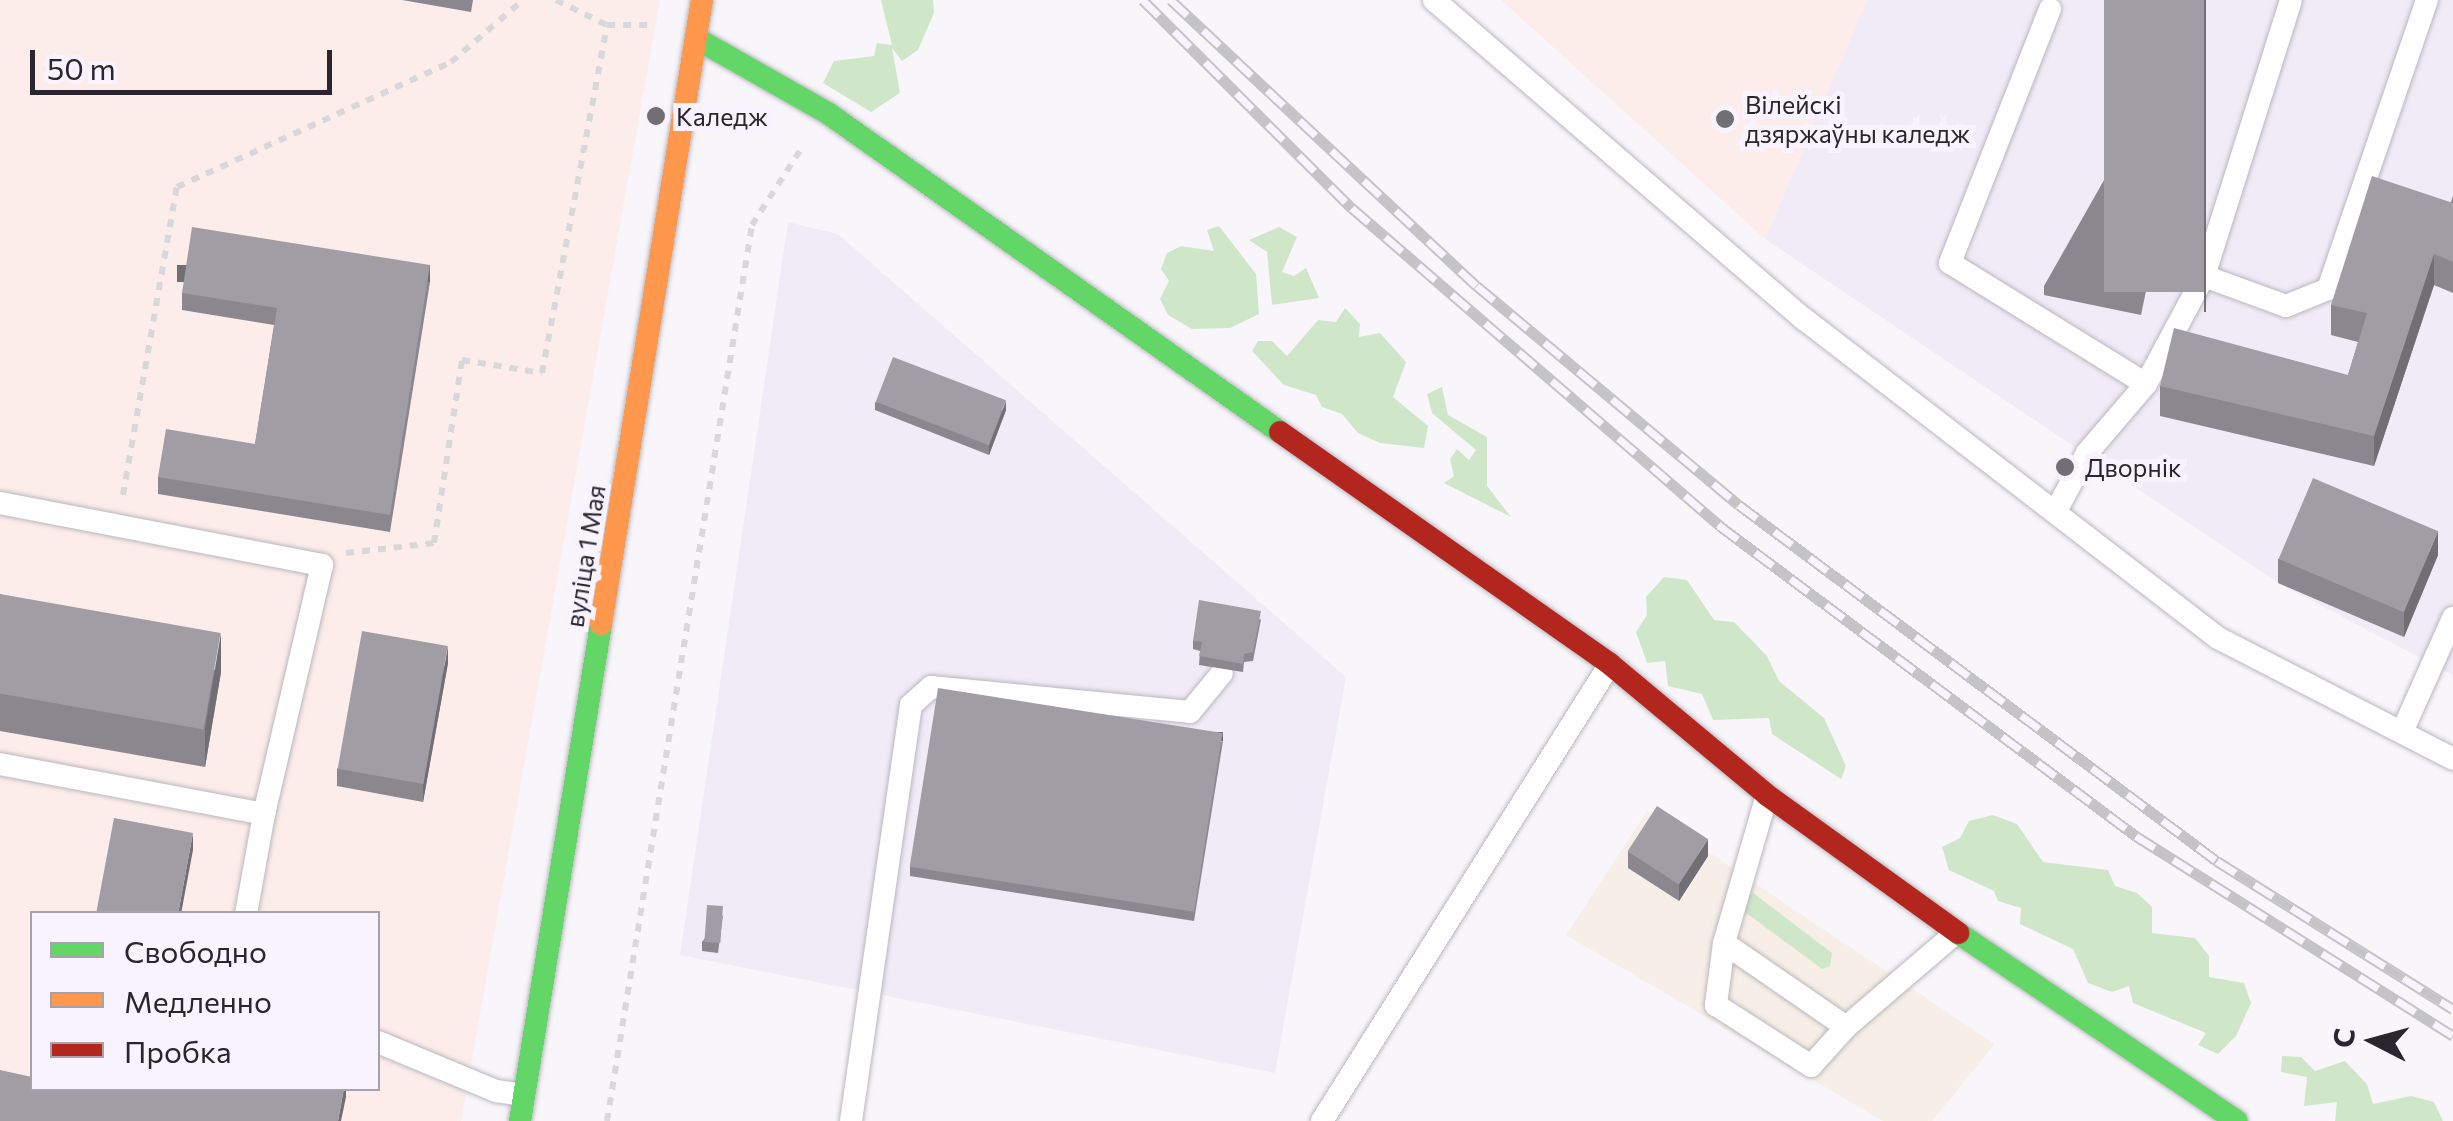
<!DOCTYPE html>
<meta charset="utf-8">
<style>
body{margin:0}
#map{position:relative;width:2453px;height:1121px;overflow:hidden;background:#f8f6fb;font-family:Commissioner,sans-serif}
div>[style]{position:absolute}
.commercial>*{inset:0;background:#f7efe7}
.built>*{inset:0;background:#f1ebf8}
.education>*{inset:0;background:#fcedea}
.green>*{inset:0;background:#cfe7c8}
.path>*{height:6px;margin-top:-3px;transform-origin:0;background:repeating-linear-gradient(90deg,#d8d7d9 0 8px,transparent 0 16px)}
.roads{filter:drop-shadow(0 0 2px #bab7be) drop-shadow(0 0 2px #bab7be)}
.lane>*{height:22px;margin:-11px;padding:0 11px;transform-origin:11px;border-radius:11px;background:#fefefe}
.fast>*{height:22px;margin:-11px;padding:0 11px;transform-origin:11px;border-radius:11px;background:#63d668}
.slow>*{height:22px;margin:-11px;padding:0 11px;transform-origin:11px;border-radius:11px;background:#ff974d}
.jam>*{height:22px;margin:-11px;padding:0 11px;transform-origin:11px;border-radius:11px;background:#b3261e}
.rail>*{height:11px;margin-top:-5.5px;transform-origin:0;background:repeating-linear-gradient(90deg,#f8f3fe 0 22px,#c4c3c5 0 44px);box-sizing:border-box;border-block:2px solid #c4c3c5}
.wall>*{inset:0;background:#8a878e}
.shaded-wall>*{inset:0;background:#716e74;transform-origin:0 0}
.building>*{inset:0;background:#a19da5;transform-origin:0 0}
.dots>*{width:28px;height:28px;translate:-50% -50%;box-sizing:border-box;border:5px solid #f8f3fe;border-radius:50%}
span{translate:-50% -50%;white-space:nowrap;text-align:center;line-height:1.15;-webkit-text-stroke:10px #f8f3fe;paint-order:stroke}
.poi-label{font-size:25px;color:#2a252f}
.left{translate:0 -50%;text-align:left}
.street-label{font-size:25px;color:#2a252f}
.legend{position:absolute;left:30px;top:911px;width:350px;height:180px;box-sizing:border-box;background:#f8f3fe;border:2px solid #a6a1ab;margin:0;padding:12px 18px;list-style:none;font-size:30px;color:#2a252f}
.legend li{display:flex;align-items:center;gap:20px;height:50px}
.legend b{width:50px;border:2px solid #a6a1ab}
.north{position:absolute;left:2323px;top:991px;width:100px;height:100px;-webkit-text-stroke:8px #f8f3fe;paint-order:stroke;rotate:276deg;font-size:28px;font-weight:700;line-height:40px;text-align:center;color:#2a252f}
.north::after{content:'';display:block;margin:auto;width:35px;height:45px;background:#2a252f;clip-path:polygon(50% 0,100% 100%,50% 72%,0 100%)}
.scale{position:absolute;left:30px;top:50px;width:302px;height:45px;box-sizing:border-box;border:5px solid #2a252f;border-top:0;padding-left:12px;font-size:30px;line-height:35px;white-space:nowrap;color:#2a252f;-webkit-text-stroke:8px #f8f3fe;paint-order:stroke}
</style>
<div id="map">
<div class="commercial">
<i style="clip-path:polygon(1647px 811px,1995px 1044px,1932px 1121px,1883px 1121px,1566px 935px)"></i>
</div>
<div class="built">
<i style="clip-path:polygon(1867px 0,2453px 0,2453px 675px,2278px 583px,1765px 239px)"></i>
<i style="clip-path:polygon(788px 222px,838px 234px,1346px 677px,1275px 1073px,680px 955px)"></i>
</div>
<div class="education">
<i style="clip-path:polygon(evenodd,0 0,660px 0,461px 1121px,0 1121px,0 0,32px 914px,378px 914px,378px 1088px,32px 1088px,32px 914px)"></i>
<i style="clip-path:polygon(1501px 0,1867px 0,1765px 239px)"></i>
</div>
<div class="green">
<i style="clip-path:polygon(881px 0,933px 0,934px 13px,918px 50px,902px 61px,892px 48px,900px 93px,871px 112px,823px 83px,834px 61px,874px 56px,877px 43px,892px 45px)"></i>
<i style="clip-path:polygon(1219px 226px,1256px 274px,1259px 314px,1230px 328px,1192px 329px,1168px 315px,1160px 299px,1169px 281px,1161px 269px,1167px 253px,1181px 246px,1214px 251px,1207px 230px)"></i>
<i style="clip-path:polygon(1279px 227px,1297px 237px,1282px 272px,1294px 276px,1306px 268px,1319px 298px,1272px 305px,1267px 252px,1249px 240px)"></i>
<i style="clip-path:polygon(1345px 308px,1360px 324px,1359px 337px,1380px 333px,1406px 362px,1393px 397px,1428px 426px,1424px 448px,1380px 443px,1358px 433px,1342px 414px,1322px 407px,1316px 395px,1284px 385px,1252px 351px,1258px 341px,1272px 341px,1287px 356px,1318px 320px,1336px 322px)"></i>
<i style="clip-path:polygon(1442px 387px,1448px 415px,1487px 437px,1487px 486px,1511px 517px,1444px 483px,1454px 476px,1450px 459px,1457px 449px,1469px 460px,1476px 450px,1432px 413px,1427px 394px)"></i>
<i style="clip-path:polygon(1664px 577px,1687px 580px,1714px 620px,1734px 622px,1767px 656px,1779px 681px,1824px 718px,1846px 766px,1841px 779px,1772px 734px,1769px 718px,1713px 720px,1702px 694px,1668px 686px,1665px 661px,1647px 663px,1636px 632px,1647px 615px,1646px 597px)"></i>
<i style="clip-path:polygon(1993px 815px,2017px 824px,2043px 862px,2108px 870px,2115px 886px,2137px 893px,2152px 907px,2152px 933px,2195px 938px,2209px 956px,2209px 977px,2244px 983px,2251px 1003px,2236px 1036px,2218px 1054px,2198px 1045px,2206px 1033px,2133px 1003px,2129px 986px,2112px 992px,2088px 983px,2073px 949px,2020px 924px,2021px 908px,1998px 901px,1994px 891px,1949px 870px,1942px 847px,1960px 838px,1969px 821px)"></i>
<i style="clip-path:polygon(1753px 893px,1832px 953px,1830px 966px,1822px 969px,1742px 910px,1746px 894px)"></i>
<i style="clip-path:polygon(2282px 1056px,2301px 1057px,2315px 1071px,2345px 1061px,2367px 1084px,2373px 1104px,2411px 1096px,2434px 1102px,2443px 1121px,2335px 1121px,2337px 1102px,2304px 1106px,2307px 1077px,2281px 1072px)"></i>
</div>
<div class="path">
<i style="left:556px;top:0;width:57px;rotate:26.1deg"></i>
<i style="left:607px;top:25px;width:44px"></i>
<i style="left:123px;top:495px;width:313px;rotate:-80.1deg"></i>
<i style="left:177px;top:187px;width:301px;rotate:-24.5deg"></i>
<i style="left:451px;top:62px;width:95px;rotate:-40.7deg"></i>
<i style="left:346px;top:553px;width:89px;rotate:-6.5deg"></i>
<i style="left:434px;top:543px;width:185px;rotate:-81.3deg"></i>
<i style="left:462px;top:360px;width:81px;rotate:9.2deg"></i>
<i style="left:542px;top:373px;width:354px;rotate:-79.4deg"></i>
<i style="left:607px;top:1121px;width:908px;rotate:-80.81deg"></i>
<i style="left:752px;top:225px;width:90px;rotate:-57.2deg"></i>
</div>
<div class="roads">
<div class="lane">
<i style="left:1434px;top:0;width:489px;rotate:40.8deg"></i>
<i style="left:1804px;top:319px;width:523px;rotate:37.62deg"></i>
<i style="left:2218px;top:638px;width:264px;rotate:27.2deg"></i>
<i style="left:2050px;top:9px;width:273px;rotate:111.5deg"></i>
<i style="left:1950px;top:263px;width:230px;rotate:31.7deg"></i>
<i style="left:2204px;top:276px;width:87px;rotate:20.1deg"></i>
<i style="left:2286px;top:306px;width:45px;rotate:-22deg"></i>
<i style="left:2328px;top:289px;width:305px;rotate:-71.1deg"></i>
<i style="left:0;top:503px;width:328px;rotate:10.9deg"></i>
<i style="left:322px;top:565px;width:256px;rotate:103.1deg"></i>
<i style="left:2056px;top:511px;width:66px;rotate:-61.9deg"></i>
<i style="left:2087px;top:453px;width:91px;rotate:-49.5deg"></i>
<i style="left:2146px;top:384px;width:123px;rotate:-61.8deg"></i>
<i style="left:2204px;top:276px;width:289px;rotate:-72.5deg"></i>
<i style="left:2402px;top:732px;width:125px;rotate:-65.9deg"></i>
<i style="left:0;top:764px;width:269px;rotate:10.7deg"></i>
<i style="left:264px;top:814px;width:102px;rotate:100.2deg"></i>
<i style="left:1767px;top:795px;width:154px;rotate:106.2deg"></i>
<i style="left:1724px;top:943px;width:148px;rotate:34.5deg"></i>
<i style="left:1846px;top:1027px;width:146px;rotate:-40.6deg"></i>
<i style="left:1724px;top:943px;width:63px;rotate:97.4deg"></i>
<i style="left:1716px;top:1005px;width:113px;rotate:32.7deg"></i>
<i style="left:1811px;top:1066px;width:52px;rotate:-48.1deg"></i>
<i style="left:378px;top:1042px;width:128px;rotate:22.6deg"></i>
<i style="left:496px;top:1091px;width:27px;rotate:8deg"></i>
<i style="left:851px;top:1121px;width:420px;rotate:-81.8deg"></i>
<i style="left:911px;top:705px;width:27px;rotate:-42deg"></i>
<i style="left:931px;top:687px;width:260px;rotate:5.5deg"></i>
<i style="left:1190px;top:712px;width:50px;rotate:-50.6deg"></i>
<i style="left:1322px;top:1121px;width:540px;rotate:-57.78deg"></i>
</div>
<div class="fast">
<i style="left:699px;top:40px;width:150px;rotate:29.6deg"></i>
<i style="left:829px;top:114px;width:552px;rotate:35.19deg"></i>
<i style="left:1958px;top:933px;width:336px;rotate:34deg"></i>
<i style="left:520px;top:1121px;width:504px;rotate:-80.74deg"></i>
</div>
<div class="slow">
<i style="left:601px;top:624px;width:632px;rotate:-80.81deg"></i>
</div>
<div class="jam">
<i style="left:1280px;top:432px;width:403px;rotate:35.1deg"></i>
<i style="left:1610px;top:664px;width:204px;rotate:39.8deg"></i>
<i style="left:1767px;top:795px;width:236px;rotate:35.8deg"></i>
</div>
</div>
<div class="rail">
<i style="left:1143px;top:0;width:295px;rotate:44.9deg"></i>
<i style="left:1352px;top:208px;width:486px;rotate:40.8deg"></i>
<i style="left:1720px;top:526px;width:519px;rotate:36.69deg"></i>
<i style="left:2136px;top:836px;width:375px;rotate:32.2deg"></i>
<i style="left:1171px;top:0;width:419px;rotate:43.1deg"></i>
<i style="left:1477px;top:286px;width:341px;rotate:39.9deg"></i>
<i style="left:1739px;top:505px;width:596px;rotate:36.68deg"></i>
<i style="left:2217px;top:861px;width:279px;rotate:32.1deg"></i>
</div>
<div class="wall">
<i style="clip-path:polygon(402px 0,473px 0,471px 12px)"></i>
<i style="clip-path:polygon(2206px 0,2141px 315px,2044px 295px,2044px 286px)"></i>
<i style="clip-path:polygon(2453px 196px,2453px 293px,2434px 285px,2374px 466px,2160px 416px,2160px 386px,2348px 375px,2358px 342px,2331px 335px,2331px 305px,2451px 202px)"></i>
<i style="clip-path:polygon(430px 282px,390px 532px,158px 494px,158px 477px,255px 444px,274px 325px,182px 310px,182px 293px)"></i>
<i style="clip-path:polygon(875px 402px,1006px 410px,989px 455px,875px 410px)"></i>
<i style="clip-path:polygon(2438px 555px,2404px 637px,2278px 583px,2278px 559px)"></i>
<i style="clip-path:polygon(0 594px,221px 672px,205px 767px,0 731px)"></i>
<i style="clip-path:polygon(1261px 619px,1253px 661px,1244px 662px,1243px 672px,1199px 665px,1200px 651px,1193px 649px,1193px 641px)"></i>
<i style="clip-path:polygon(448px 663px,423px 802px,337px 786px,337px 769px)"></i>
<i style="clip-path:polygon(1223px 741px,1194px 921px,910px 876px,910px 867px)"></i>
<i style="clip-path:polygon(1628px 851px,1708px 856px,1679px 901px,1628px 868px)"></i>
<i style="clip-path:polygon(723px 915px,718px 953px,702px 951px,702px 942px)"></i>
</div>
<div class="shaded-wall">
<i style="left:2204px;top:0;width:2px;height:312px"></i>
<i style="clip-path:polygon(2434px 254px,2434px 285px,2374px 466px,2374px 436px)"></i>
<i style="left:430px;top:265px;width:17px;height:253px;rotate:90deg"></i>
<i style="clip-path:polygon(1006px 401px,1006px 410px,989px 455px,989px 446px)"></i>
<i style="clip-path:polygon(2438px 531px,2438px 555px,2404px 637px,2404px 612px)"></i>
<i style="clip-path:polygon(221px 633px,221px 672px,205px 767px,205px 728px)"></i>
<i style="clip-path:polygon(448px 646px,448px 663px,423px 802px,423px 785px)"></i>
<i style="left:1223px;top:732px;width:9px;height:182px;rotate:90deg"></i>
<i style="clip-path:polygon(193px 833px,193px 850px,181px 914px,178px 914px)"></i>
<i style="clip-path:polygon(1708px 839px,1708px 856px,1679px 901px,1679px 884px)"></i>
<i style="clip-path:polygon(344px 1088px,346px 1088px,346px 1097px,341px 1121px,338px 1121px)"></i>
</div>
<div class="building">
<i style="left:2104px;top:0;width:100px;height:292px"></i>
<i style="clip-path:polygon(2372px 176px,2453px 203px,2453px 262px,2434px 254px,2374px 436px,2160px 386px,2174px 328px,2348px 375px,2367px 313px,2331px 305px)"></i>
<i style="clip-path:polygon(192px 227px,430px 265px,390px 515px,158px 477px,166px 429px,255px 444px,277px 308px,182px 293px)"></i>
<i style="left:893px;top:357px;width:121px;height:48px;rotate:21deg"></i>
<i style="left:2313px;top:478px;width:136px;height:88px;rotate:23deg"></i>
<i style="left:0;top:594px;width:224px;height:98px;rotate:10deg"></i>
<i style="clip-path:polygon(1199px 600px,1261px 611px,1253px 652px,1244px 654px,1243px 664px,1199px 656px,1202px 642px,1193px 641px)"></i>
<i style="left:362px;top:631px;width:87px;height:140px;rotate:10deg"></i>
<i style="left:938px;top:688px;width:288px;height:181px;rotate:9deg"></i>
<i style="left:1657px;top:806px;width:61px;height:54px;rotate:33deg"></i>
<i style="clip-path:polygon(114px 818px,193px 833px,178px 914px,96px 914px)"></i>
<i style="left:707px;top:905px;width:16px;height:37px;rotate:4deg"></i>
<i style="clip-path:polygon(0 1070px,32px 1077px,32px 1088px,344px 1088px,338px 1121px,0 1121px)"></i>
</div>
<div class="dots">
<i style="left:656px;top:116px;background:#726e76"></i>
<i style="left:1725px;top:119px;background:#726e76"></i>
<i style="left:2065px;top:467px;background:#726e76"></i>
</div>
<div class="poi-label">
<span class="left" style="left:1745px;top:119px">Вілейскі<br>дзяржаўны каледж</span>
<span class="left" style="left:676px;top:116px">Каледж</span>
<span class="left" style="left:2085px;top:467px">Дворнік</span>
</div>
<div class="street-label">
<span style="left:585px;top:556px;rotate:-81deg">вуліца 1 Мая</span>
</div>
<ul class="legend">
<li><b style="height:12px;background:#63d668"></b>Свободно</li>
<li><b style="height:12px;background:#ff974d"></b>Медленно</li>
<li><b style="height:12px;background:#b3261e"></b>Пробка</li>
</ul>
<div class="north">С</div>
<div class="scale">50 m</div>
</div>
